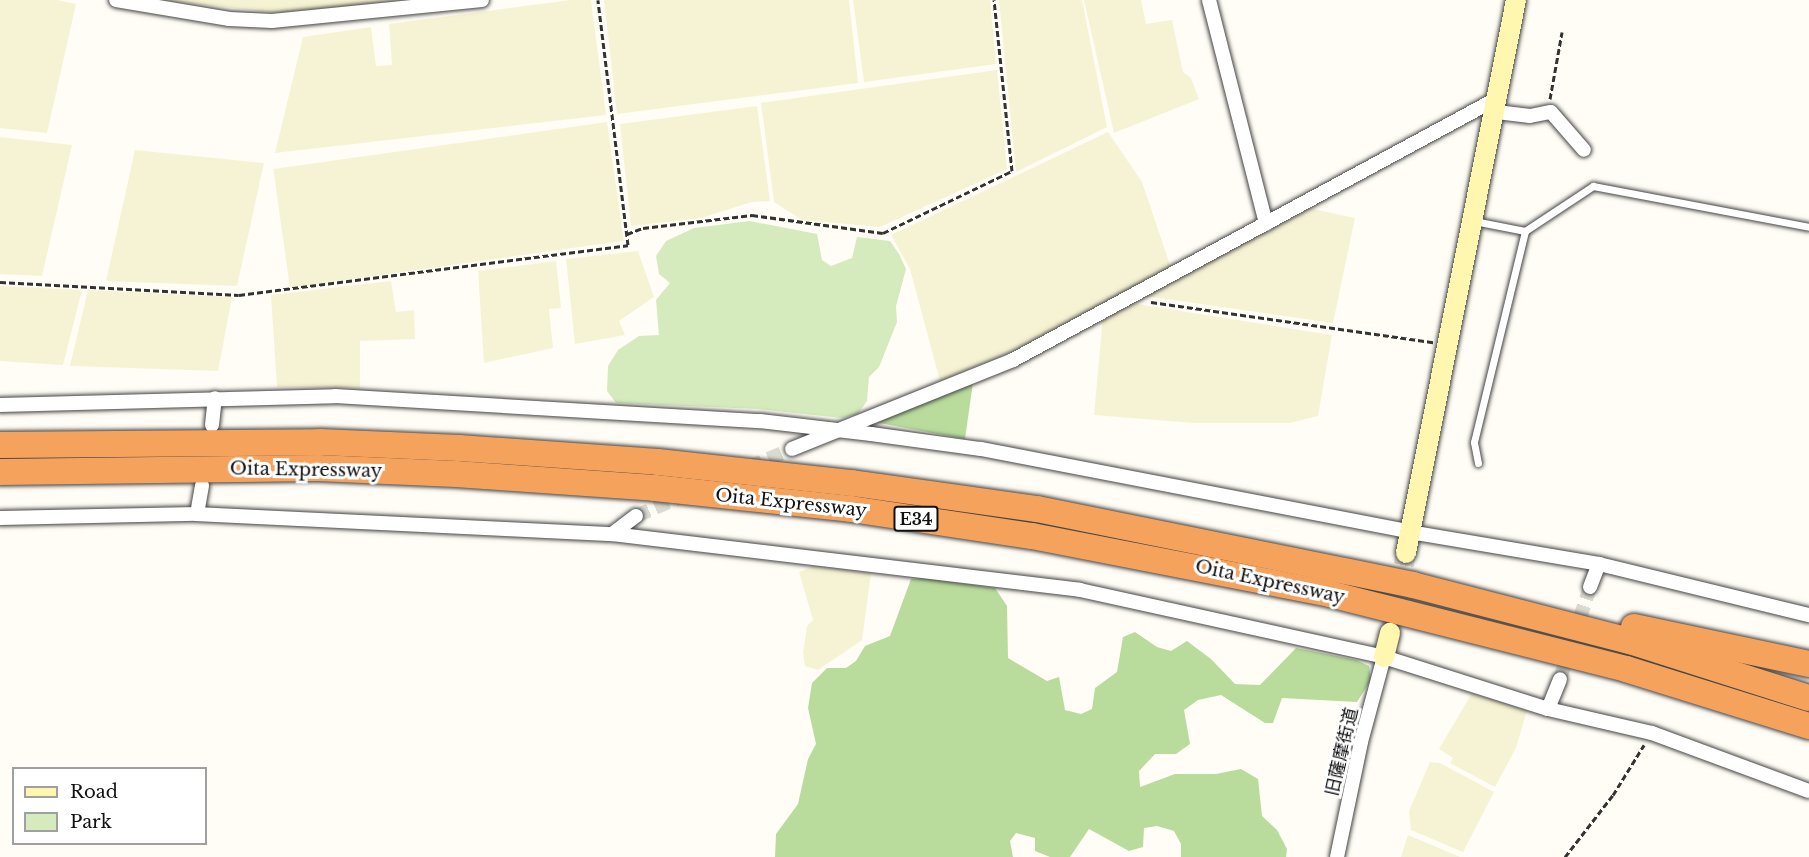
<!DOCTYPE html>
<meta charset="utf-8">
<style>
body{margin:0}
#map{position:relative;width:1809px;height:857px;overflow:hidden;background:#fffdf5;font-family:"Libre Baskerville","Noto Sans JP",serif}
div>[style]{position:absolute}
.farmland>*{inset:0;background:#f6f3d4;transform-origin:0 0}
.green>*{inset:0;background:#d5ebbd}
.forest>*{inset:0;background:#b9dc9c}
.street-tunnel>*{height:14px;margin-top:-7px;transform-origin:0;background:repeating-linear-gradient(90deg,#dbdad3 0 14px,transparent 0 21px)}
.secondary-tunnel>*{height:20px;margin-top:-10px;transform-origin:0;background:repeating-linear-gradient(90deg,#dbdad3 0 20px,transparent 0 30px)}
.path>*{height:3px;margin-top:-1.5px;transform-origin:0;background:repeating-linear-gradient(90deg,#333 0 6px,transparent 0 9px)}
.roads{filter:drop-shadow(0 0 2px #444) drop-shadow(0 0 2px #444)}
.lane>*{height:7px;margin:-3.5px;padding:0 3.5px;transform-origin:3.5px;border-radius:3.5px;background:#fff}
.street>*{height:14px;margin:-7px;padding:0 7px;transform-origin:7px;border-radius:7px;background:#fff}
.secondary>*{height:20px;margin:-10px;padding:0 10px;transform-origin:10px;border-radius:10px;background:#fff6b0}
.highway>*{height:26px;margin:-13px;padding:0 13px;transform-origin:13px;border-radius:13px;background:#f5a25d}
span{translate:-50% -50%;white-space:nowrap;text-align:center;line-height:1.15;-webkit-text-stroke:6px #fff;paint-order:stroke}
.shield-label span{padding:2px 4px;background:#fff;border:2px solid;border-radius:4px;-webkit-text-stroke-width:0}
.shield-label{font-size:16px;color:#111;font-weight:700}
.street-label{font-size:18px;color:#111}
.legend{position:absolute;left:12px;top:767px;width:195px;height:78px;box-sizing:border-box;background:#fff;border:2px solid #a0a0a0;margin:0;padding:8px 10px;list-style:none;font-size:18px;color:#111}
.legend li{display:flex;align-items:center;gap:12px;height:30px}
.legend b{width:30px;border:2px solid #a0a0a0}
</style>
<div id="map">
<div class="farmland">
<i style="clip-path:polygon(0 0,57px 0,76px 4px,47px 133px,0 128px)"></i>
<i style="clip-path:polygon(158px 0,418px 0,278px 13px)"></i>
<i style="clip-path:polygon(570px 0,591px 0,606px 115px,275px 153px,303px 37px,371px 27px,376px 66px,392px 65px,389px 24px)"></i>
<i style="clip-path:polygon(604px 0,849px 0,858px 83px,617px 114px)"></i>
<i style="clip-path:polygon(853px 0,990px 0,996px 64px,864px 82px)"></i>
<i style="clip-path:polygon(999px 0,1082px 0,1107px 127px,1016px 172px)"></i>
<i style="clip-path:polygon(1084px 0,1141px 0,1146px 24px,1172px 20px,1183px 72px,1191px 78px,1199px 99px,1114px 133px)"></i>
<i style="clip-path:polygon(997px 70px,1007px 169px,880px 227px,802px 220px,774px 202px,761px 103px)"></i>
<i style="clip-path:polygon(757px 106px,770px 201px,752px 202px,701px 218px,631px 226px,620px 124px)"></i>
<i style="left:607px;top:122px;width:120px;height:337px;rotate:82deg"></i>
<i style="clip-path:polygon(1108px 132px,1142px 182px,1171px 268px,1015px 350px,940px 381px,910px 269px,891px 235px)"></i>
<i style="clip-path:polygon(0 137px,72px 145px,42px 276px,0 274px)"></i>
<i style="clip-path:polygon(135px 150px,264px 163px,237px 286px,106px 281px)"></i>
<i style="clip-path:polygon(1308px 208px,1355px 218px,1333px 323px,1145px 296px)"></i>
<i style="clip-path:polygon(638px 251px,654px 297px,619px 321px,625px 335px,575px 344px,566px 259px)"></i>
<i style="clip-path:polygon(556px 261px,561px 308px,549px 309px,553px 348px,484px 363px,478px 271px)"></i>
<i style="clip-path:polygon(391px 281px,396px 312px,414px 310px,415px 339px,360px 341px,360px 388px,277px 387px,271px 295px)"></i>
<i style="clip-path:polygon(0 286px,82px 290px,63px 365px,0 361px)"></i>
<i style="clip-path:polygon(88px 290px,232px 297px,218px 371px,70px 366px)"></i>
<i style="clip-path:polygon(1131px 303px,1332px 335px,1318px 416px,1290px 423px,1194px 423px,1094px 415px,1103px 317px)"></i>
<i style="clip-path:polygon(815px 566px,871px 573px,862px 640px,818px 670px,805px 666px,803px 653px,807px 626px,813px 620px,799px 572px)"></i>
<i style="clip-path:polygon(1472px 693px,1527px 710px,1516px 748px,1495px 787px,1450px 763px,1453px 758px,1439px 749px)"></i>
<i style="clip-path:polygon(1430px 762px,1440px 763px,1494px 792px,1463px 852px,1411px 830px,1409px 811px)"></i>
<i style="clip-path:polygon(1408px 835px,1460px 857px,1401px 857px)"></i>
</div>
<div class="green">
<i style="clip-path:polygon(750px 221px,817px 234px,822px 260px,831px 266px,852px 258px,857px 237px,890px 241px,899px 254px,906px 269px,896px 306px,897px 322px,879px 367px,869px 377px,867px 401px,858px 414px,842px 418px,758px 409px,616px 403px,607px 391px,608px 366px,618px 350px,639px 336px,659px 335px,656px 300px,670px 283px,659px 274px,656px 256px,666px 241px,694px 228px)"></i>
</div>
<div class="forest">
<i style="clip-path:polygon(973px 382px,965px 439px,874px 422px)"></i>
<i style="clip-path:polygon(924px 578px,995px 588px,1007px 606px,1008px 658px,1047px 681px,1059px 677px,1065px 710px,1081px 714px,1092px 709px,1095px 688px,1117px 672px,1123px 637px,1135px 632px,1157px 647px,1171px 651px,1187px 641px,1211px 659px,1235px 684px,1260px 685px,1296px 648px,1356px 660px,1369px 666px,1371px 680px,1357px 702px,1282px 698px,1273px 723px,1265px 723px,1221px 695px,1198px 700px,1184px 710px,1190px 744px,1176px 754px,1155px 754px,1139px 771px,1140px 787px,1175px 774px,1216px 774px,1241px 769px,1258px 779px,1262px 816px,1277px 830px,1287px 849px,1286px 857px,1181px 857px,1181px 844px,1174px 831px,1157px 826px,1144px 828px,1143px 847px,1129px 851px,1089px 829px,1070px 857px,1050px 857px,1035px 851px,1035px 838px,1016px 833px,1010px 841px,1013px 857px,775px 857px,776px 834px,798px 804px,808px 759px,816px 744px,808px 708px,812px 683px,827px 668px,846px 668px,856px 661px,865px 646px,890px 636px,911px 579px)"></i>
</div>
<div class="street-tunnel">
<i style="left:749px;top:467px;width:47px;rotate:-22.7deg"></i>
<i style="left:636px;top:516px;width:53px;rotate:-23.2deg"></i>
<i style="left:1560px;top:679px;width:97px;rotate:-71.9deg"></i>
</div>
<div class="secondary-tunnel">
<i style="left:1392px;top:624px;width:72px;rotate:-78.8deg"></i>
</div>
<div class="path">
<i style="left:1550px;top:99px;width:68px;rotate:-79.8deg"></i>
<i style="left:627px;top:234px;width:17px;rotate:-21deg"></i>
<i style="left:643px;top:228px;width:110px;rotate:-6.8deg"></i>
<i style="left:752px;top:215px;width:132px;rotate:7.8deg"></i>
<i style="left:883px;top:233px;width:143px;rotate:-25.7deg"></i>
<i style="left:1012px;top:171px;width:172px;rotate:-96deg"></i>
<i style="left:0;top:282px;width:239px;rotate:3.1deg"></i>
<i style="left:239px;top:295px;width:392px;rotate:-7.3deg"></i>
<i style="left:628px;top:245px;width:247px;rotate:-97deg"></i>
<i style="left:1151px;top:302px;width:285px;rotate:8.1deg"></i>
<i style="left:1565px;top:857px;width:78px;rotate:-52.3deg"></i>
<i style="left:1613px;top:795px;width:59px;rotate:-58.2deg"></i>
</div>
<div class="roads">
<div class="lane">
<i style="left:1474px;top:221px;width:52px;rotate:11.1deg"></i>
<i style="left:1525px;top:231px;width:82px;rotate:-33.5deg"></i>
<i style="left:1593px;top:186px;width:220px;rotate:10.7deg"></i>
<i style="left:1478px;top:463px;width:21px;rotate:-101deg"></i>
<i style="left:1474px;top:442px;width:217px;rotate:-76.4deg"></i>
</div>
<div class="street">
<i style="left:116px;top:0;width:115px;rotate:9.5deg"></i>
<i style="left:229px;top:19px;width:43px;rotate:2.7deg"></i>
<i style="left:272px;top:21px;width:211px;rotate:-5.7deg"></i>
<i style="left:1209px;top:0;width:231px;rotate:75.7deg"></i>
<i style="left:1497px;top:112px;width:33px;rotate:7deg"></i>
<i style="left:1530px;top:116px;width:21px;rotate:-11deg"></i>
<i style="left:1551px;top:112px;width:50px;rotate:49deg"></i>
<i style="left:0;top:405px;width:335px;rotate:-1.5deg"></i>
<i style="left:335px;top:396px;width:426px;rotate:3.4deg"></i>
<i style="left:760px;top:421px;width:112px;rotate:6.7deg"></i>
<i style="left:871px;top:434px;width:111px;rotate:7.8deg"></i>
<i style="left:981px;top:449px;width:437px;rotate:10.9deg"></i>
<i style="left:1410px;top:532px;width:192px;rotate:9.6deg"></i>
<i style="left:1599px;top:564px;width:216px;rotate:13.7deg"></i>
<i style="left:212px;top:425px;width:27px;rotate:-84deg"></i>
<i style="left:792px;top:449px;width:238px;rotate:-21.9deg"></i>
<i style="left:1013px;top:360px;width:551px;rotate:-28.38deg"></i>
<i style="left:197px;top:514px;width:29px;rotate:-80deg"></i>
<i style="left:0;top:518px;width:197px;rotate:-1.2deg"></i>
<i style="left:197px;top:514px;width:415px;rotate:2.8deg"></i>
<i style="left:612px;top:534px;width:471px;rotate:6.8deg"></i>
<i style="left:1080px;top:590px;width:311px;rotate:12.4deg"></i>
<i style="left:1384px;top:657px;width:172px;rotate:17.6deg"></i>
<i style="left:1548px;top:709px;width:107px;rotate:13deg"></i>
<i style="left:1652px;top:733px;width:167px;rotate:20.3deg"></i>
<i style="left:612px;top:534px;width:30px;rotate:-37deg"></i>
<i style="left:1590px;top:587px;width:25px;rotate:-69deg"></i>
<i style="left:1548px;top:709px;width:32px;rotate:-68deg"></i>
<i style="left:1337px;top:857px;width:117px;rotate:-78.2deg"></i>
<i style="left:1361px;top:742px;width:88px;rotate:-74.9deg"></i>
</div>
<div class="secondary">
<i style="left:1406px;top:553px;width:564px;rotate:-78.75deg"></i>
<i style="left:1384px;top:657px;width:25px;rotate:-76deg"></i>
</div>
<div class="highway">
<i style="left:0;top:445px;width:320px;rotate:-0.5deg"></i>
<i style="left:320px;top:442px;width:139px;rotate:2.5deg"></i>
<i style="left:459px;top:448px;width:199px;rotate:4deg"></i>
<i style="left:658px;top:462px;width:195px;rotate:6.2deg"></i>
<i style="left:852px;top:483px;width:187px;rotate:8deg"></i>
<i style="left:1037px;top:509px;width:384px;rotate:11.4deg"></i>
<i style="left:1413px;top:585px;width:224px;rotate:14.5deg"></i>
<i style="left:1630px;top:641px;width:188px;rotate:17.7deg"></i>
<i style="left:0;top:472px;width:318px;rotate:-0.7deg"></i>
<i style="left:318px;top:468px;width:138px;rotate:2.5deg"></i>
<i style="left:456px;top:474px;width:199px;rotate:4deg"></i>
<i style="left:655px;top:488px;width:197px;rotate:6.1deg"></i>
<i style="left:851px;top:509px;width:183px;rotate:8.5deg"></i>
<i style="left:1032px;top:536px;width:304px;rotate:11deg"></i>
<i style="left:1330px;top:594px;width:305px;rotate:14.2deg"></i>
<i style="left:1626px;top:669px;width:192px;rotate:17.3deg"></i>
<i style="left:1634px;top:627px;width:179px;rotate:11.9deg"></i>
</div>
</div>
<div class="shield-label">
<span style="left:916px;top:519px">E34</span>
</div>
<div class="street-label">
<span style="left:306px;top:470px;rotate:1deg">Oita Expressway</span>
<span style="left:791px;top:503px;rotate:6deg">Oita Expressway</span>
<span style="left:1270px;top:582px;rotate:12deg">Oita Expressway</span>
<span style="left:1342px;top:752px;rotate:-77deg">旧薩摩街道</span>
</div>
<ul class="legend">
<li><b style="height:8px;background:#fff6b0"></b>Road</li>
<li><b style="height:16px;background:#d5ebbd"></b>Park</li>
</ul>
</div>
